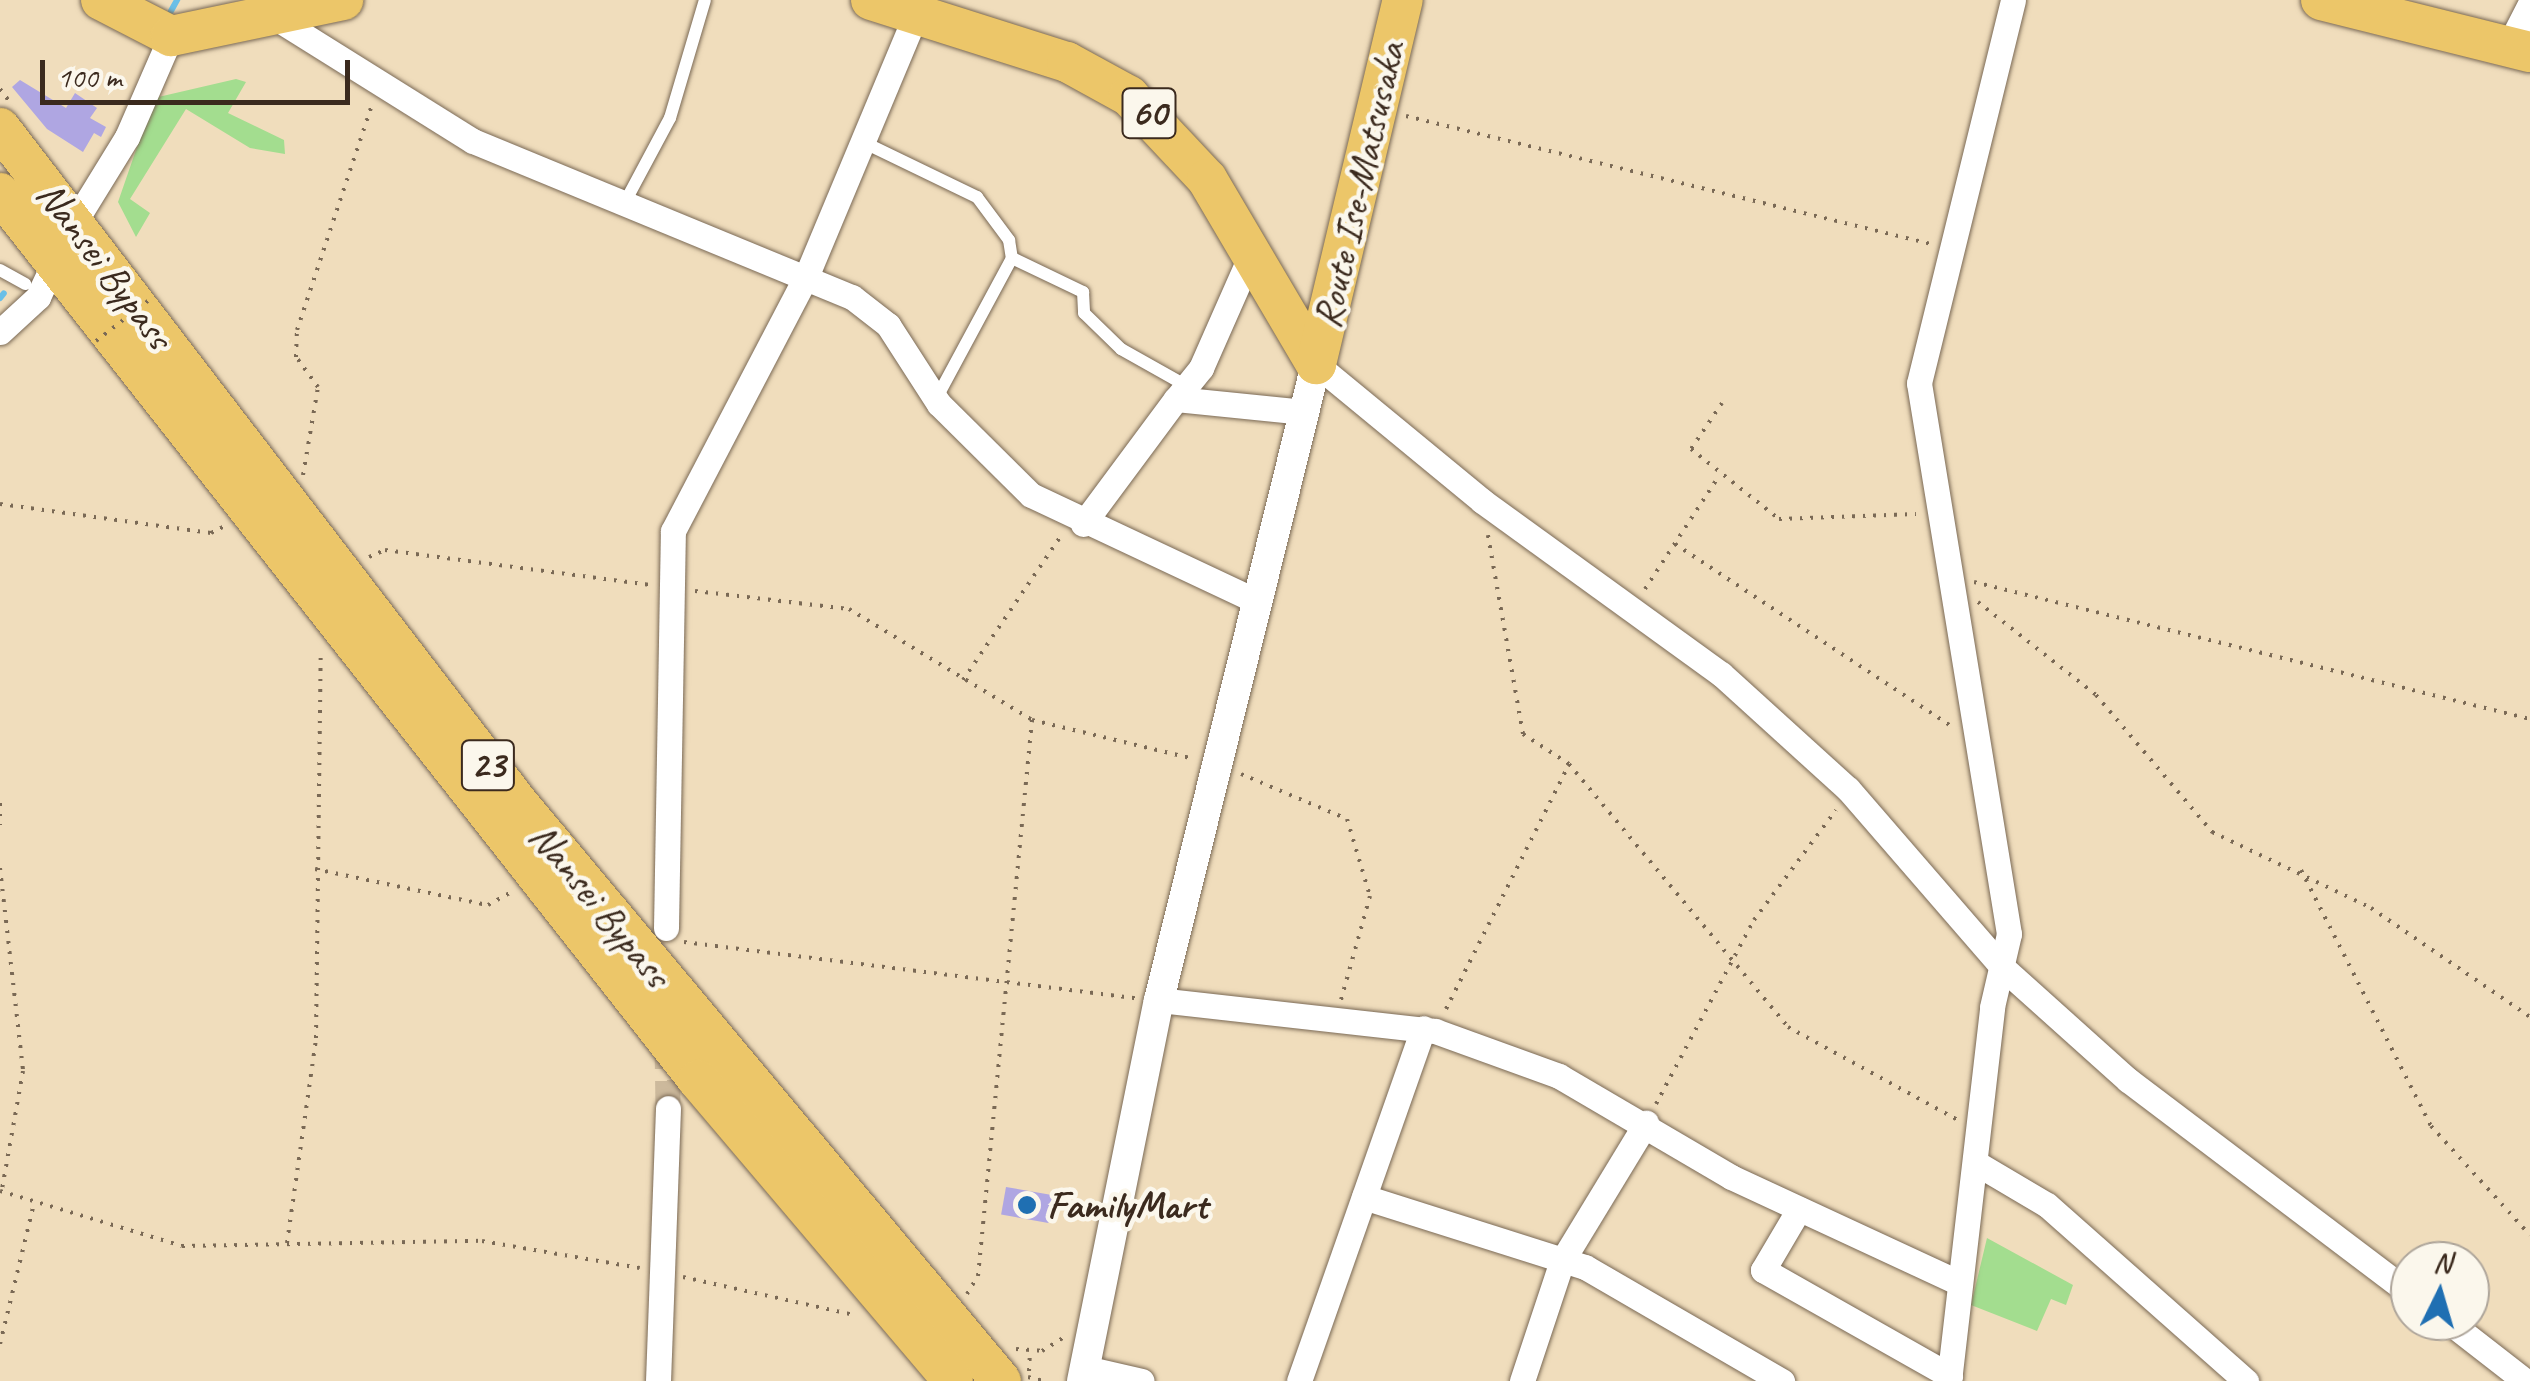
<!DOCTYPE html>
<style>
body{margin:0}
#map{position:relative;width:2530px;height:1381px;overflow:hidden;background:#f0ddbc;font-family:Caveat,sans-serif}
div>[style]{position:absolute}
.green>*{inset:0;background:#a3dd8f}
.stream>*{height:6px;margin:-3px;padding:0 3px;transform-origin:3px;border-radius:3px;background:#6bbfe7}
.building>*{inset:0;background:#afa6e2;transform-origin:0 0}
.minor-tunnel>*{height:25px;margin-top:-12.5px;transform-origin:0;background:repeating-linear-gradient(90deg,#ccb99c 0 25px,transparent 0 37px)}
.path>*{height:4px;margin-top:-2px;transform-origin:0;background:repeating-linear-gradient(90deg,#7a6955 0 2.5px,transparent 0 10.5px)}
.roads{filter:drop-shadow(0 0 2px #7a6955) drop-shadow(0 0 2px #7a6955)}
.service>*{height:12px;margin:-6px;padding:0 6px;transform-origin:6px;border-radius:6px;background:#fff}
.minor>*{height:25px;margin:-12.5px;padding:0 12.5px;transform-origin:12.5px;border-radius:12.5px;background:#fff}
.tertiary>*{height:30px;margin:-15px;padding:0 15px;transform-origin:15px;border-radius:15px;background:#fff}
.primary>*{height:40px;margin:-20px;padding:0 20px;transform-origin:20px;border-radius:20px;background:#ecc669}
.trunk>*{height:40px;margin:-20px;padding:0 20px;transform-origin:20px;border-radius:20px;background:#ecc669}
.path-bridge>*{height:4px;margin-top:-2px;transform-origin:0;background:repeating-linear-gradient(90deg,#7a6955 0 2.5px,transparent 0 10.5px)}
.dots>*{width:28px;height:28px;translate:-50% -50%;box-sizing:border-box;border:5px solid #fbf7ec;border-radius:50%}
span{translate:-50% -50%;white-space:nowrap;text-align:center;line-height:1.15;-webkit-text-stroke:9px #fbf7ec;paint-order:stroke}
.shield-label span{padding:2px 8px;background:#fbf7ec;border:2px solid;border-radius:8px;-webkit-text-stroke-width:0}
.shield-label{font-size:38px;color:#3b2a1e;font-weight:700}
.street-label{font-size:40px;color:#3b2a1e}
.poi-label{font-size:40px;color:#3b2a1e;font-weight:700}
.left{translate:0 -50%;text-align:left}
.north{position:absolute;left:2390px;top:1241px;width:100px;height:100px;box-sizing:border-box;background:#fbf7ec;border:2px solid #aea59a;border-radius:50%;rotate:5deg;font-size:28px;font-weight:700;line-height:40px;text-align:center;color:#3b2a1e}
.north::after{content:'';display:block;margin:auto;width:35px;height:45px;background:#1f6fb2;clip-path:polygon(50% 0,100% 100%,50% 72%,0 100%)}
.scale{position:absolute;left:40px;top:60px;width:310px;height:45px;box-sizing:border-box;border:5px solid #3b2a1e;border-top:0;padding-left:12px;font-size:30px;line-height:35px;white-space:nowrap;color:#3b2a1e;-webkit-text-stroke:8px #fbf7ec;paint-order:stroke}
</style>
<div id="map">
<div class="green">
<i style="clip-path:polygon(236px 79px,246px 82px,228px 113px,284px 140px,285px 154px,250px 148px,186px 109px,130px 199px,150px 213px,136px 237px,118px 202px,154px 98px)"></i>
<i style="clip-path:polygon(1987px 1238px,2073px 1285px,2066px 1305px,2051px 1299px,2037px 1331px,1971px 1305px)"></i>
</div>
<div class="stream">
<i style="left:171px;top:11px;width:13px;rotate:-61deg"></i>
<i style="left:0;top:298px;width:6px;rotate:-51deg"></i>
</div>
<div class="building">
<i style="clip-path:polygon(20px 80px,66px 108px,75px 93px,97px 108px,90px 118px,106px 127px,101px 137px,94px 133px,83px 152px,47px 129px,12px 87px)"></i>
<i style="left:1006px;top:1187px;width:48px;height:28px;rotate:10deg"></i>
</div>
<div class="minor-tunnel">
<i style="left:667px;top:1043px;width:65px;rotate:89.1deg"></i>
</div>
<div class="path">
<i style="left:0;top:89px;width:15px;rotate:53deg"></i>
<i style="left:1406px;top:116px;width:540px;rotate:13.7deg"></i>
<i style="left:1722px;top:403px;width:55px;rotate:124deg"></i>
<i style="left:1691px;top:449px;width:112px;rotate:38.5deg"></i>
<i style="left:1779px;top:519px;width:137px;rotate:-2.1deg"></i>
<i style="left:303px;top:475px;width:89px;rotate:-80.3deg"></i>
<i style="left:318px;top:387px;width:37px;rotate:-126deg"></i>
<i style="left:296px;top:357px;width:27px;rotate:-88deg"></i>
<i style="left:297px;top:330px;width:240px;rotate:-71.6deg"></i>
<i style="left:0;top:504px;width:213px;rotate:7.8deg"></i>
<i style="left:211px;top:533px;width:16px;rotate:-27deg"></i>
<i style="left:1675px;top:544px;width:329px;rotate:33.4deg"></i>
<i style="left:369px;top:557px;width:17px;rotate:-24deg"></i>
<i style="left:385px;top:550px;width:268px;rotate:7.5deg"></i>
<i style="left:1974px;top:582px;width:573px;rotate:13.84deg"></i>
<i style="left:1645px;top:589px;width:135px;rotate:-56.8deg"></i>
<i style="left:695px;top:591px;width:155px;rotate:6.7deg"></i>
<i style="left:849px;top:609px;width:214px;rotate:31.2deg"></i>
<i style="left:1032px;top:720px;width:167px;rotate:13.5deg"></i>
<i style="left:1978px;top:602px;width:150px;rotate:38.2deg"></i>
<i style="left:2096px;top:695px;width:180px;rotate:49.7deg"></i>
<i style="left:2212px;top:832px;width:176px;rotate:25.5deg"></i>
<i style="left:2371px;top:908px;width:193px;rotate:34.4deg"></i>
<i style="left:963px;top:680px;width:178px;rotate:-55.8deg"></i>
<i style="left:1569px;top:764px;width:342px;rotate:50.2deg"></i>
<i style="left:1788px;top:1027px;width:192px;rotate:28.7deg"></i>
<i style="left:1241px;top:774px;width:115px;rotate:23deg"></i>
<i style="left:1347px;top:819px;width:80px;rotate:73.4deg"></i>
<i style="left:1370px;top:896px;width:108px;rotate:105.6deg"></i>
<i style="left:0;top:803px;width:22px;rotate:90deg"></i>
<i style="left:0;top:868px;width:204px;rotate:83.5deg"></i>
<i style="left:23px;top:1071px;width:120px;rotate:100.1deg"></i>
<i style="left:315px;top:869px;width:177px;rotate:11.8deg"></i>
<i style="left:488px;top:905px;width:29px;rotate:-29deg"></i>
<i style="left:2301px;top:870px;width:287px;rotate:63.1deg"></i>
<i style="left:2431px;top:1126px;width:147px;rotate:47.8deg"></i>
<i style="left:684px;top:942px;width:455px;rotate:7.1deg"></i>
<i style="left:1446px;top:1009px;width:274px;rotate:-63.3deg"></i>
<i style="left:1569px;top:764px;width:55px;rotate:-146.9deg"></i>
<i style="left:1523px;top:734px;width:202px;rotate:-100deg"></i>
<i style="left:1656px;top:1104px;width:208px;rotate:-62deg"></i>
<i style="left:1754px;top:920px;width:137px;rotate:-53.3deg"></i>
<i style="left:0;top:1191px;width:190px;rotate:16.8deg"></i>
<i style="left:182px;top:1246px;width:300px;rotate:-1deg"></i>
<i style="left:482px;top:1241px;width:160px;rotate:9.7deg"></i>
<i style="left:287px;top:1243px;width:207px;rotate:-81.9deg"></i>
<i style="left:316px;top:1038px;width:388px;rotate:-89.3deg"></i>
<i style="left:683px;top:1277px;width:176px;rotate:12.5deg"></i>
<i style="left:967px;top:1294px;width:21px;rotate:-59deg"></i>
<i style="left:978px;top:1276px;width:559px;rotate:-84.45deg"></i>
<i style="left:0;top:1344px;width:145px;rotate:-76.4deg"></i>
<i style="left:1016px;top:1349px;width:26px;rotate:4deg"></i>
<i style="left:1042px;top:1351px;width:28px;rotate:-32deg"></i>
<i style="left:1029px;top:1371px;width:19px;rotate:-87deg"></i>
<i style="left:1028px;top:1377px;width:16px;rotate:14deg"></i>
</div>
<div class="roads">
<div class="service">
<i style="left:863px;top:142px;width:127px;rotate:25.8deg"></i>
<i style="left:977px;top:197px;width:54px;rotate:53.3deg"></i>
<i style="left:1009px;top:240px;width:18px;rotate:81deg"></i>
<i style="left:1012px;top:258px;width:160px;rotate:118.3deg"></i>
<i style="left:624px;top:204px;width:98px;rotate:-61.9deg"></i>
<i style="left:670px;top:118px;width:123px;rotate:-73.5deg"></i>
<i style="left:1012px;top:258px;width:79px;rotate:25.6deg"></i>
<i style="left:1083px;top:292px;width:21px;rotate:87deg"></i>
<i style="left:1084px;top:313px;width:52px;rotate:44.2deg"></i>
<i style="left:1121px;top:349px;width:76px;rotate:29.3deg"></i>
<i style="left:0;top:270px;width:29px;rotate:29deg"></i>
</div>
<div class="minor">
<i style="left:276px;top:18px;width:232px;rotate:32deg"></i>
<i style="left:473px;top:141px;width:410px;rotate:22.4deg"></i>
<i style="left:852px;top:297px;width:46px;rotate:37.9deg"></i>
<i style="left:888px;top:325px;width:94px;rotate:57.2deg"></i>
<i style="left:939px;top:404px;width:129px;rotate:44.7deg"></i>
<i style="left:1031px;top:495px;width:249px;rotate:25.2deg"></i>
<i style="left:2508px;top:47px;width:48px;rotate:-62.9deg"></i>
<i style="left:74px;top:223px;width:101px;rotate:-58.4deg"></i>
<i style="left:127px;top:137px;width:110px;rotate:-66.5deg"></i>
<i style="left:0;top:332px;width:52px;rotate:-42.6deg"></i>
<i style="left:38px;top:297px;width:38px;rotate:-65deg"></i>
<i style="left:1316px;top:364px;width:215px;rotate:39.5deg"></i>
<i style="left:1482px;top:501px;width:295px;rotate:35.9deg"></i>
<i style="left:1721px;top:674px;width:171px;rotate:42.2deg"></i>
<i style="left:1848px;top:789px;width:237px;rotate:49.1deg"></i>
<i style="left:2003px;top:968px;width:168px;rotate:41.9deg"></i>
<i style="left:2128px;top:1080px;width:353px;rotate:37.1deg"></i>
<i style="left:1176px;top:399px;width:40px;rotate:-51deg"></i>
<i style="left:1201px;top:368px;width:121px;rotate:-66.2deg"></i>
<i style="left:1083px;top:524px;width:156px;rotate:-53.4deg"></i>
<i style="left:1176px;top:399px;width:129px;rotate:5.8deg"></i>
<i style="left:666px;top:928px;width:397px;rotate:-89deg"></i>
<i style="left:673px;top:531px;width:287px;rotate:-62.4deg"></i>
<i style="left:806px;top:277px;width:295px;rotate:-67.3deg"></i>
<i style="left:1159px;top:1000px;width:278px;rotate:6.4deg"></i>
<i style="left:1435px;top:1031px;width:132px;rotate:19.9deg"></i>
<i style="left:1559px;top:1076px;width:199px;rotate:30.4deg"></i>
<i style="left:1731px;top:1177px;width:251px;rotate:24.9deg"></i>
<i style="left:1976px;top:1163px;width:82px;rotate:30.6deg"></i>
<i style="left:2047px;top:1205px;width:266px;rotate:41.5deg"></i>
<i style="left:1364px;top:1197px;width:232px;rotate:17.6deg"></i>
<i style="left:1585px;top:1267px;width:228px;rotate:30.1deg"></i>
<i style="left:1799px;top:1209px;width:71px;rotate:120.5deg"></i>
<i style="left:1763px;top:1270px;width:215px;rotate:29.5deg"></i>
<i style="left:2448px;top:1321px;width:98px;rotate:37.9deg"></i>
<i style="left:1085px;top:1368px;width:58px;rotate:12.8deg"></i>
<i style="left:658px;top:1381px;width:273px;rotate:-87.9deg"></i>
<i style="left:1299px;top:1381px;width:374px;rotate:-70.6deg"></i>
<i style="left:1522px;top:1381px;width:126px;rotate:-71.6deg"></i>
<i style="left:1562px;top:1261px;width:162px;rotate:-58.7deg"></i>
<i style="left:1949px;top:1381px;width:376px;rotate:-83.4deg"></i>
<i style="left:1992px;top:1007px;width:75px;rotate:-76.9deg"></i>
<i style="left:2009px;top:934px;width:558px;rotate:-99.28deg"></i>
<i style="left:1919px;top:383px;width:394px;rotate:-76.2deg"></i>
</div>
<div class="tertiary">
<i style="left:1082px;top:1381px;width:389px;rotate:-78.6deg"></i>
<i style="left:1159px;top:1000px;width:655px;rotate:-76.13deg"></i>
</div>
<div class="primary">
<i style="left:101px;top:0;width:79px;rotate:27.2deg"></i>
<i style="left:171px;top:36px;width:176px;rotate:-11.8deg"></i>
<i style="left:871px;top:0;width:206px;rotate:17.6deg"></i>
<i style="left:1067px;top:62px;width:71px;rotate:28.7deg"></i>
<i style="left:1129px;top:96px;width:114px;rotate:46.8deg"></i>
<i style="left:1207px;top:179px;width:215px;rotate:59.5deg"></i>
<i style="left:2321px;top:0;width:215px;rotate:14deg"></i>
<i style="left:1316px;top:364px;width:374px;rotate:-76.6deg"></i>
</div>
<div class="trunk">
<i style="left:0;top:128px;width:851px;rotate:52.5deg"></i>
<i style="left:518px;top:803px;width:753px;rotate:50.12deg"></i>
<i style="left:0;top:193px;width:1129px;rotate:51.8deg"></i>
<i style="left:698px;top:1080px;width:394px;rotate:49.7deg"></i>
</div>
</div>
<div class="path-bridge">
<i style="left:96px;top:341px;width:72px;rotate:-37.7deg"></i>
</div>
<div class="dots">
<i style="left:1027px;top:1205px;background:#1f6fb2"></i>
</div>
<div class="shield-label">
<span style="left:1149px;top:113px">60</span>
<span style="left:488px;top:765px">23</span>
</div>
<div class="street-label">
<span style="left:1359px;top:185px;rotate:-77deg">Route Ise-Matsusaka</span>
<span style="left:105px;top:265px;rotate:53deg">Nansei Bypass</span>
<span style="left:600px;top:905px;rotate:51deg">Nansei Bypass</span>
</div>
<div class="poi-label">
<span class="left" style="left:1047px;top:1205px">FamilyMart</span>
</div>
<div class="north">N</div>
<div class="scale">100 m</div>
</div>
